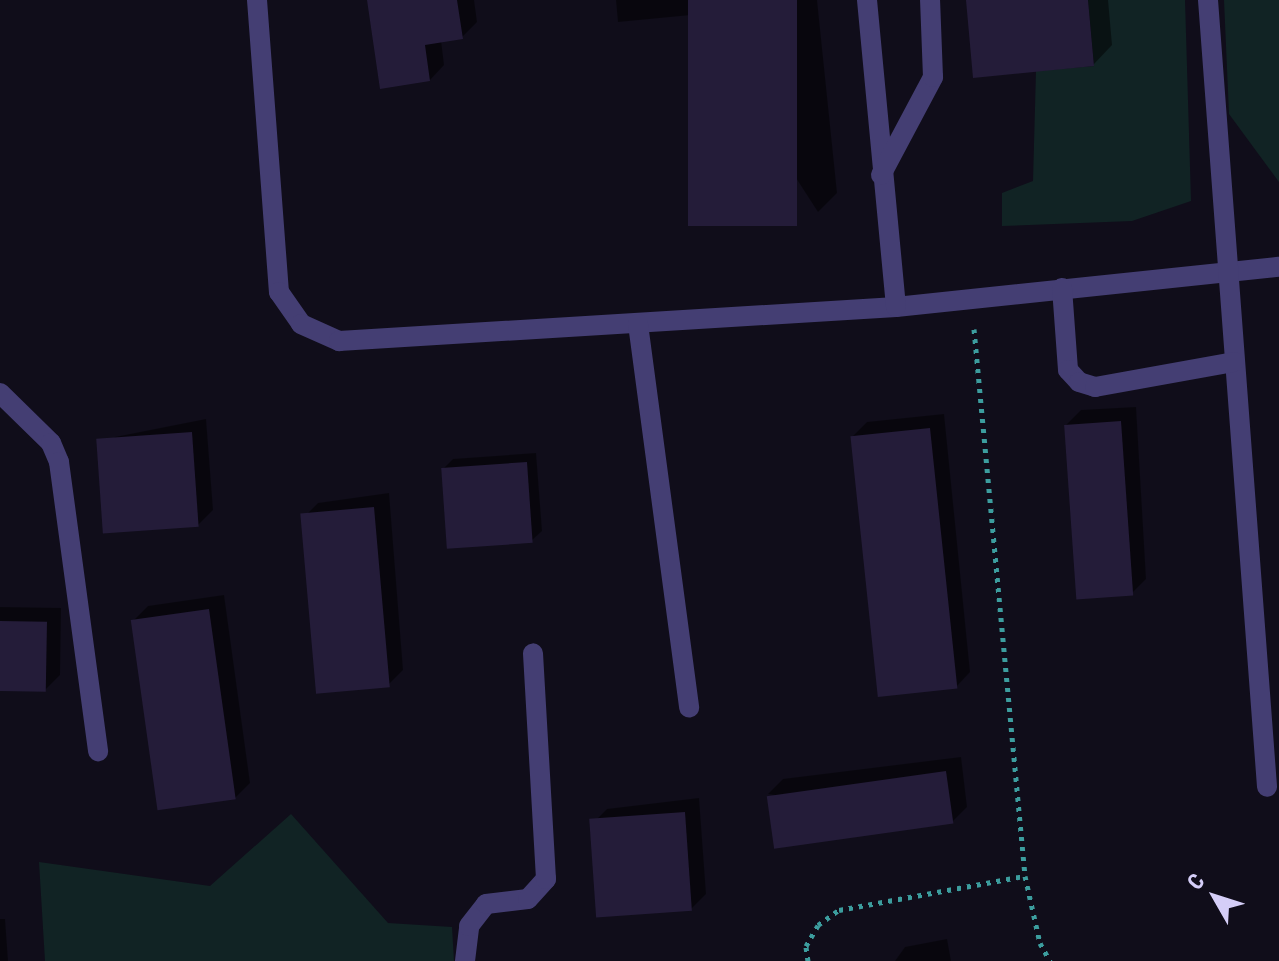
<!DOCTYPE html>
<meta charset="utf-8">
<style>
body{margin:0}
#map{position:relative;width:1279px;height:961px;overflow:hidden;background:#100d1a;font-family:"Roboto Condensed",sans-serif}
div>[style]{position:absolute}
.green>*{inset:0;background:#112324}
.shadow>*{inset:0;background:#0007}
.building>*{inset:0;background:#241c39;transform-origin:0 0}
.path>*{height:5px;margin-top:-2.5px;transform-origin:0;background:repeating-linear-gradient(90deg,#3c9d9e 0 4px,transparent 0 10px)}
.minor>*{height:20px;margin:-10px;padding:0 10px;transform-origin:10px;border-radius:10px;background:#443e73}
span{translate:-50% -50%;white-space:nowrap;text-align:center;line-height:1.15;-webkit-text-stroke:6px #100d1a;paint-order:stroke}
.north{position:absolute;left:1175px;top:857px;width:80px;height:80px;-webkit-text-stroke:6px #100d1a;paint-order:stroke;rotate:309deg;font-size:22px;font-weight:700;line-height:32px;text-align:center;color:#d5cef8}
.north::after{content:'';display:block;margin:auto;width:28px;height:36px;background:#d5cef8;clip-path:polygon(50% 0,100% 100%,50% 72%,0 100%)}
</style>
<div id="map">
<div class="green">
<i style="clip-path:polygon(1088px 0,1185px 0,1191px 201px,1132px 221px,1002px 226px,1002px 193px,1033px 181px,1036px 71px,1094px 66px)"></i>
<i style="clip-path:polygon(1224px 0,1279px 0,1279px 182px,1229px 114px)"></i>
<i style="clip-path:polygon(291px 814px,388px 923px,452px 927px,454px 961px,45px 961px,39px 862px,210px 886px)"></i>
</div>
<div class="shadow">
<i style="clip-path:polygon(369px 0,474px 0,477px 22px,462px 37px,441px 40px,444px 65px,430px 80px)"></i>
<i style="clip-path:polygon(616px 0,817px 0,837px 193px,818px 212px,691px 15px,618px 22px)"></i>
<i style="clip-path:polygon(968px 0,1108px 0,1112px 45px,1094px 64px)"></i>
<i style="clip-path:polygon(1136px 407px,1146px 579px,1131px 594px,1066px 425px,1081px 410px)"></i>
<i style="clip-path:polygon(944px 414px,970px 672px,956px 687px,852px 437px,867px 422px)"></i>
<i style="clip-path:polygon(206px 419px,213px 510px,198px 525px,100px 452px,115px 437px)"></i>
<i style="clip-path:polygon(536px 453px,542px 531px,531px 541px,443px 469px,453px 459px)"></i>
<i style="clip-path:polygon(389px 493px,403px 670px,388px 685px,303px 518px,318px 503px)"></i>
<i style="clip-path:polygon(224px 595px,250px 783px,235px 798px,133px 621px,148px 606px)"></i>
<i style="clip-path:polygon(0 607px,61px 608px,60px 675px,45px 690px,0 689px)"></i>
<i style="clip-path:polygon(961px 757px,967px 807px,952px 822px,768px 794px,783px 779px)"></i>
<i style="clip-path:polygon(699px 798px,706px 894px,691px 909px,592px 824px,607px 809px)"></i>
<i style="clip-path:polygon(0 919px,5px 919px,8px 961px,0 961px)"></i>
<i style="clip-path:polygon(947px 939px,951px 961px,895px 961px,905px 947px)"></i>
</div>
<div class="building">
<i style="clip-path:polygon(367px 0,457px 0,463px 39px,425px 45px,430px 81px,380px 89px)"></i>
<i style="left:688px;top:0;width:109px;height:226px"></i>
<i style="clip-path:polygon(966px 0,1088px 0,1094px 66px,973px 78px)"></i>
<i style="left:1121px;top:421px;width:175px;height:57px;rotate:86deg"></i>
<i style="left:930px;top:428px;width:262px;height:80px;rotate:84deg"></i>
<i style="left:192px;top:432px;width:95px;height:96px;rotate:86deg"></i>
<i style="left:527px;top:462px;width:81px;height:86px;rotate:86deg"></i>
<i style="left:374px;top:507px;width:181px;height:74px;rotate:85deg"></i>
<i style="left:209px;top:609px;width:192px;height:79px;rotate:82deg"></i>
<i style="left:0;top:621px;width:47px;height:70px;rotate:1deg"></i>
<i style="left:946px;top:771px;width:53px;height:181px;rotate:82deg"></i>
<i style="left:685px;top:812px;width:99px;height:96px;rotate:86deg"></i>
</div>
<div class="path">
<i style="left:974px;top:329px;width:549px;rotate:84.67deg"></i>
<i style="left:1025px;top:876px;width:69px;rotate:77.4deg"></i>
<i style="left:1040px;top:943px;width:21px;rotate:61deg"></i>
<i style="left:808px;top:961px;width:15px;rotate:-98deg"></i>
<i style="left:806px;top:946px;width:24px;rotate:-60deg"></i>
<i style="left:818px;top:925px;width:26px;rotate:-36deg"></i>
<i style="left:839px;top:910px;width:189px;rotate:-10.4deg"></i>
</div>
<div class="minor">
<i style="left:257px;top:0;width:293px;rotate:85.7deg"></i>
<i style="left:279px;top:292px;width:39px;rotate:55deg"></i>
<i style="left:301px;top:324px;width:42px;rotate:24.1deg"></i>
<i style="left:339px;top:341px;width:558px;rotate:-3.49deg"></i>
<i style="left:896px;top:307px;width:385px;rotate:-6deg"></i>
<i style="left:867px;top:0;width:308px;rotate:84.6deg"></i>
<i style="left:1208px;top:0;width:789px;rotate:85.71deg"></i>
<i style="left:881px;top:175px;width:111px;rotate:-62deg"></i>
<i style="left:933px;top:77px;width:77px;rotate:-92.2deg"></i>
<i style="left:1062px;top:288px;width:82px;rotate:85.8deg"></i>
<i style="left:1068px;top:370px;width:16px;rotate:47deg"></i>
<i style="left:1079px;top:382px;width:17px;rotate:17deg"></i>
<i style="left:1095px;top:387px;width:141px;rotate:-10.2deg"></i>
<i style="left:638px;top:324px;width:387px;rotate:82.4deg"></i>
<i style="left:0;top:393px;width:71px;rotate:44.4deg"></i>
<i style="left:51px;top:443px;width:21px;rotate:67deg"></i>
<i style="left:59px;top:462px;width:292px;rotate:82.3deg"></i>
<i style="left:465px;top:961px;width:35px;rotate:-83deg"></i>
<i style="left:469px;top:926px;width:28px;rotate:-52deg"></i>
<i style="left:486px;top:904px;width:42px;rotate:-6.8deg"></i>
<i style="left:528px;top:899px;width:27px;rotate:-48deg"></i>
<i style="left:546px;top:879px;width:226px;rotate:-93.3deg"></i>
</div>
<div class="north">С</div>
</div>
